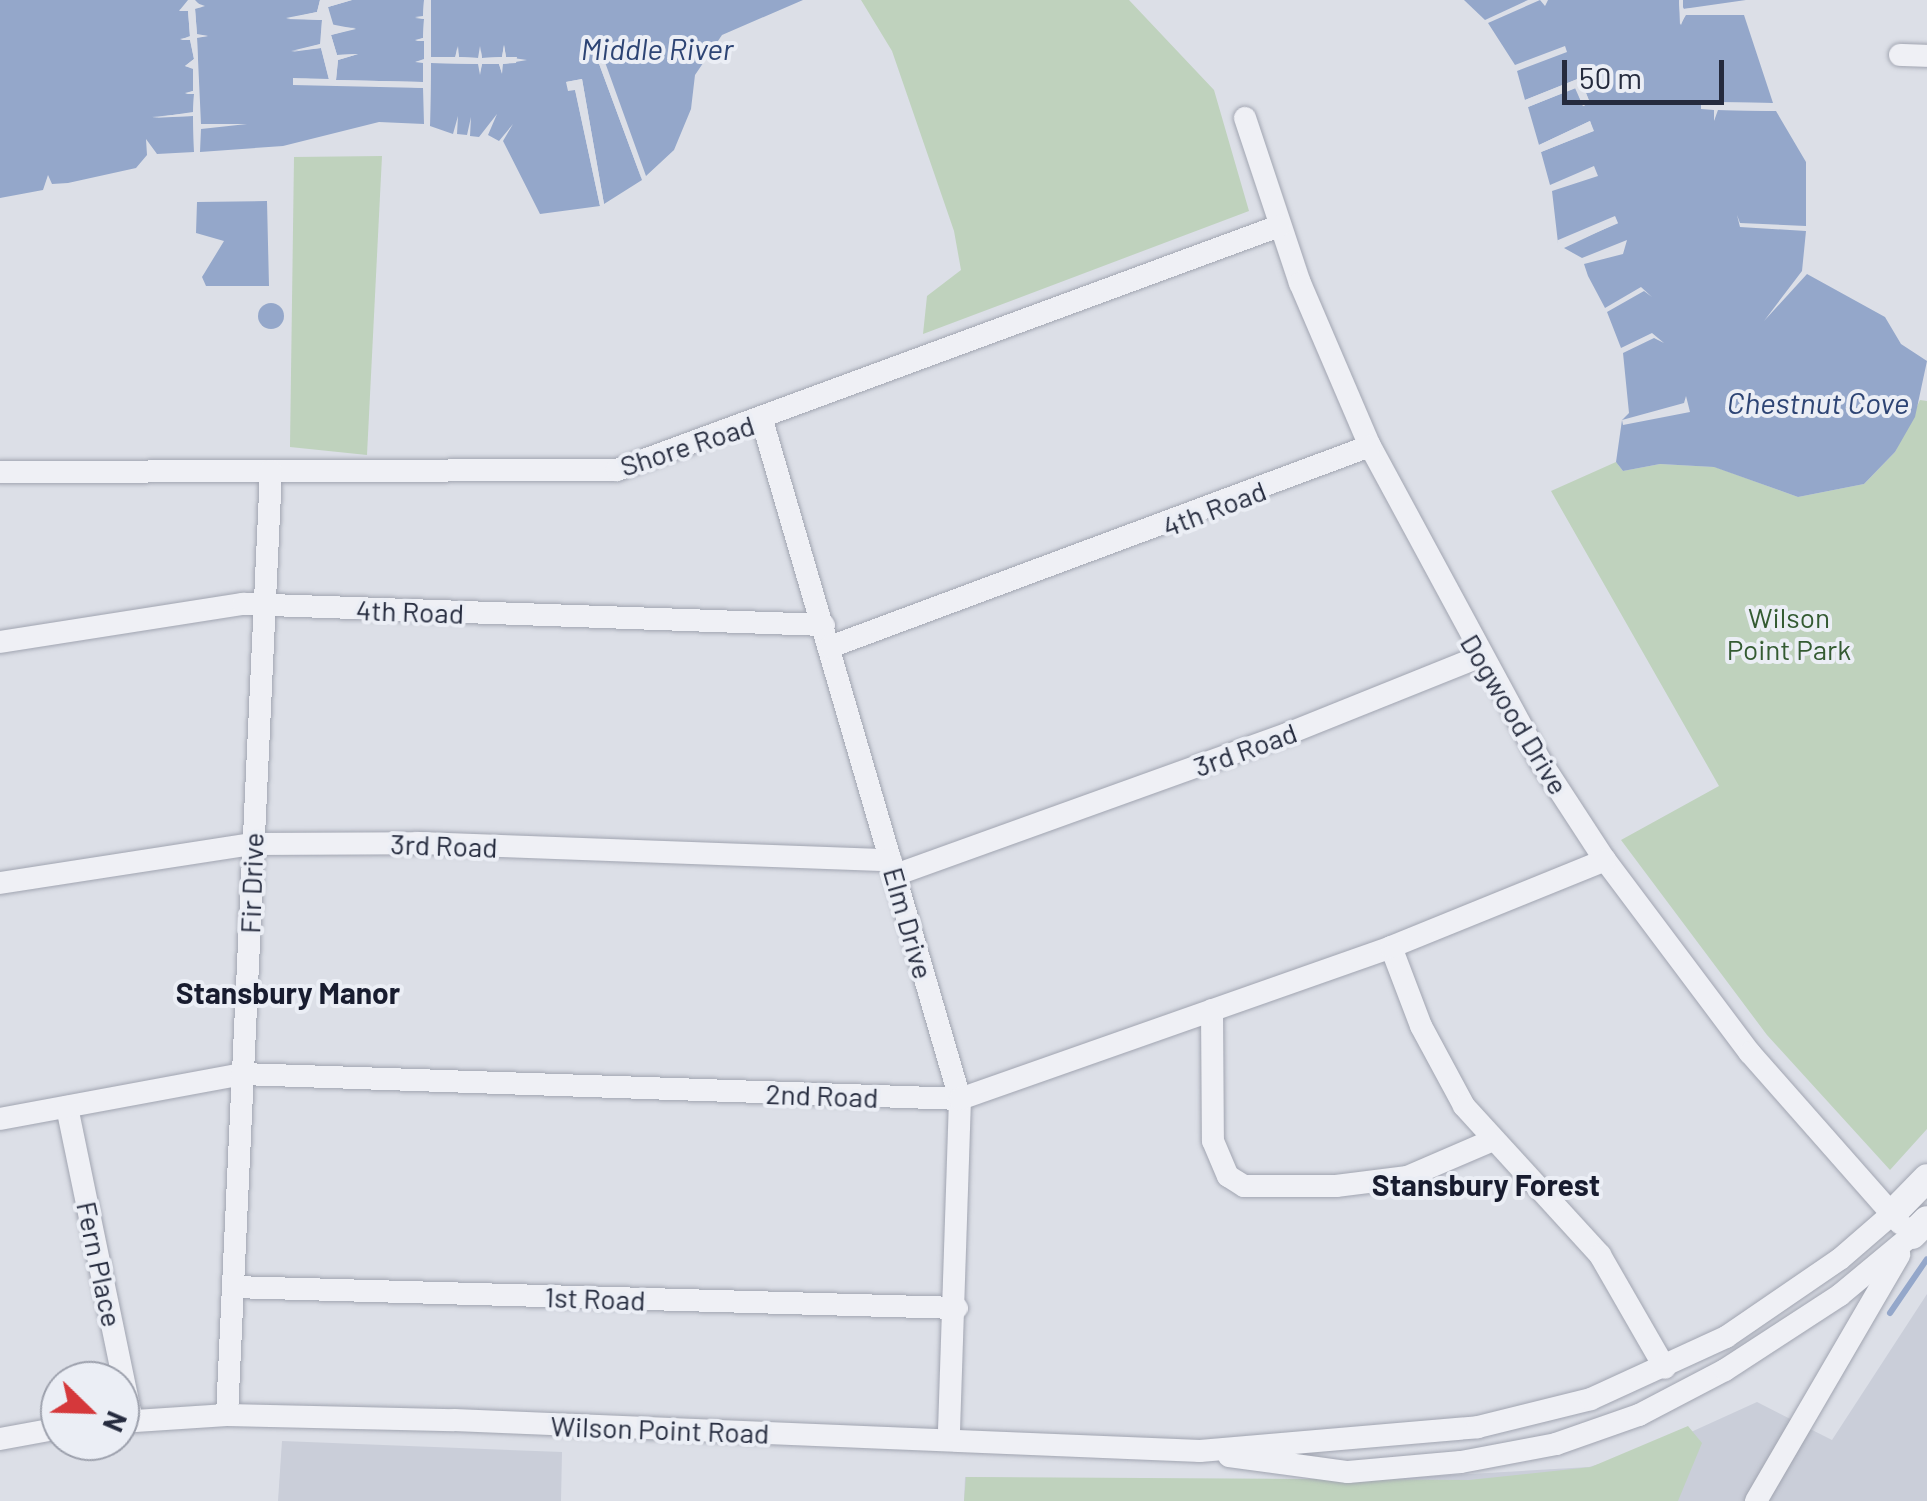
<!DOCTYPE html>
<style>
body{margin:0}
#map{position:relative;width:1927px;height:1501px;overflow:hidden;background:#dcdfe7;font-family:Barlow,sans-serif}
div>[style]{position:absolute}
.built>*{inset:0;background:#caced9}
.green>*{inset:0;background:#bfd2bd}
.water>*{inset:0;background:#94a7ca}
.round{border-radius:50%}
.pier>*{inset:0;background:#dcdfe7;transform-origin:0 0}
.stream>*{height:6px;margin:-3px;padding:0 3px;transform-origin:3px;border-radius:3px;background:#94a7ca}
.roads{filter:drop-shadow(0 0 2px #a1a5b1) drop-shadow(0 0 2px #a1a5b1)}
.minor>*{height:22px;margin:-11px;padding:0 11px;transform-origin:11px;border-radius:11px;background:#eff0f5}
.tertiary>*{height:28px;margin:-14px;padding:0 14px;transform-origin:14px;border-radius:14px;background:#eff0f5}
span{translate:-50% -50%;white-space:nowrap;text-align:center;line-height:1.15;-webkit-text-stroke:8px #ebeef5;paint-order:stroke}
.street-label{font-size:28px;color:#252b3e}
.park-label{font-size:28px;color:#345b32}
.water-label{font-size:30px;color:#2d4474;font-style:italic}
.neighbourhood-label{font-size:30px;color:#181c2f;font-weight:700}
.north{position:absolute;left:40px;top:1361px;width:100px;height:100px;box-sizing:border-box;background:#ebeef5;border:2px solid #9ca0ac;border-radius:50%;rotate:113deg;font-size:28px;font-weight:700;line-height:40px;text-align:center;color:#252b3e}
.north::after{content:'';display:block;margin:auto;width:35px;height:45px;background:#d5383b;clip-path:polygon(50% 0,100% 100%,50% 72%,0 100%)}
.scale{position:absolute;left:1562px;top:60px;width:162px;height:45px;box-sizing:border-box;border:5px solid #252b3e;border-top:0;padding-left:12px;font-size:30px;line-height:35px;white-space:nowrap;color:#252b3e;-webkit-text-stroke:8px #ebeef5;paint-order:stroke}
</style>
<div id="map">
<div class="built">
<i style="clip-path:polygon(1927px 1294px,1927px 1501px,964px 1501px,965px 1477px,1301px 1484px,1589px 1467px,1658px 1447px,1757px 1402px,1832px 1440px)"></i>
<i style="clip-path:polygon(282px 1441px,562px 1452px,561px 1501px,278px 1501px)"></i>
</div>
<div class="green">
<i style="clip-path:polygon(861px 0,1129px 0,1214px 90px,1249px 211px,923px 334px,927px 296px,961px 270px,954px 231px,892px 51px)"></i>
<i style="clip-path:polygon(382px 156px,367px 455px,290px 447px,294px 157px)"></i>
<i style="clip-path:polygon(1920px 400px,1927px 401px,1927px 1129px,1890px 1170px,1767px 1035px,1621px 840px,1719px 786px,1551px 491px,1616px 462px,1623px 471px,1660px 464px,1715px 467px,1798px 497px,1864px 484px,1895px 452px)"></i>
<i style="clip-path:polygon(1688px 1426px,1702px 1443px,1678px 1501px,964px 1501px,966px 1477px,1469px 1480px,1591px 1467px)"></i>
</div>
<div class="water">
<i style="clip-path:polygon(0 0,188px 0,188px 8px,179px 10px,188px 10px,190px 37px,180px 39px,190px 39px,194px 59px,185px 66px,193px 68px,193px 91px,185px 93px,194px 94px,193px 113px,152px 117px,193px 116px,194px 152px,157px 154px,146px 139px,147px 155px,136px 168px,68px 183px,52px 184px,48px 175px,43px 190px,0 198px)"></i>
<i style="clip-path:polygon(195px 0,320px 0,317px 12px,286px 18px,322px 20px,320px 44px,291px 51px,321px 48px,329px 80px,293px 78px,424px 88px,424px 124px,379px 122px,283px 146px,200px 152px,197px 37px,208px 36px,197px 35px,195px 8px,202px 7px)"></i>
<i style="clip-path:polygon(352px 0,424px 0,423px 17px,415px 18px,424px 19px,423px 38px,415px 40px,424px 41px,424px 60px,416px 62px,423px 62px,423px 82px,336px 80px,338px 60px,358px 54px,337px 55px,331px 35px,356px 28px,334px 27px,328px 7px)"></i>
<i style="clip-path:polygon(431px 0,803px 0,722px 35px,695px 75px,691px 109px,674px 150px,646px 176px,601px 51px,610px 48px,605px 37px,591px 42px,642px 180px,604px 204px,582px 79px,566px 82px,575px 89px,600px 206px,540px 214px,503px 141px,513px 124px,499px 141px,488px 135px,497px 114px,479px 137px,470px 136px,471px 117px,467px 135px,457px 134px,458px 116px,453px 134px,430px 126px,431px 63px,479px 64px,480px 72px,482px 64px,499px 64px,502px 73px,502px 64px,516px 63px,517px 57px,506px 57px,504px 45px,502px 57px,482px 58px,481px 51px,479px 58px,459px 57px,457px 48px,456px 57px,431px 57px)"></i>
<i style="clip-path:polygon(1464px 0,1528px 0,1485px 20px)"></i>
<i style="clip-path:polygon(1540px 0,1545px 6px,1548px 0,1679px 0,1681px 25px,1685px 15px,1744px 15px,1773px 103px,1702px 102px,1714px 110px,1714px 120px,1717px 110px,1776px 111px,1806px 162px,1806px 226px,1740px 223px,1737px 215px,1740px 227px,1806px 231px,1802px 271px,1764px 321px,1807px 274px,1885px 317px,1901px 344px,1927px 361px,1915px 417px,1895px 452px,1864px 484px,1798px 497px,1714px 467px,1660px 464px,1623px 471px,1616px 462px,1622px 420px,1629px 413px,1623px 353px,1654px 338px,1664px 343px,1652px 333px,1621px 348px,1607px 312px,1644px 291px,1652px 297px,1641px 287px,1605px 308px,1588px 276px,1584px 264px,1623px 254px,1627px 240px,1582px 258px,1564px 248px,1617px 223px,1615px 217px,1558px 243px,1552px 191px,1598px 176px,1594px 166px,1550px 185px,1541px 152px,1593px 131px,1590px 121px,1539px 145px,1528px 107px,1576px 88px,1583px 106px,1590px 103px,1580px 78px,1525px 100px,1517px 71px,1567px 52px,1565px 46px,1515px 65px,1488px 23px)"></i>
<i style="clip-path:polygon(1683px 0,1746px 0,1683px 9px)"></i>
<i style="clip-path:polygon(267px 201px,269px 286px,206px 286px,202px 277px,224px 241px,196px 233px,197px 202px)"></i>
<i class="round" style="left:258px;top:303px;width:26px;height:26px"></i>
</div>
<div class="pier">
<i style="clip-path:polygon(188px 0,205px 6px,195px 9px,197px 34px,208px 36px,197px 38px,201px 124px,247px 124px,201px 129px,200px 152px,194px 152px,193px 116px,152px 118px,193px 112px,194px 94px,185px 94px,193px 91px,193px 69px,185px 66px,194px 59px,190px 40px,180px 40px,190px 36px,188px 11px,179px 11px)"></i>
<i style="clip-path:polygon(320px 0,352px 0,328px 7px,330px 24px,356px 29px,331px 35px,337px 55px,358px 54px,338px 60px,336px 80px,423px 82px,423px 63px,415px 62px,424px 59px,424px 41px,415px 41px,423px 38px,424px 19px,415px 17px,423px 16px,424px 0,431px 0,431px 57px,455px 57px,458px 46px,459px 57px,478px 58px,480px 46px,482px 58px,502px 57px,504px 45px,506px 57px,527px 60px,503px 64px,502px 74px,499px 64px,482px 64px,480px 75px,478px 64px,431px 63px,430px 126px,424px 124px,423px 88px,293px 85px,293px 78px,329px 79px,321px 48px,291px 52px,321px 44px,322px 20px,286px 19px,317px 12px)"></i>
<i style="clip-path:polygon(1679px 0,1684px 9px,1745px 5px,1744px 15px,1686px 15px,1680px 25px)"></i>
<i style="clip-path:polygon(605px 37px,611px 48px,601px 52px,642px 180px,591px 42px)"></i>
<i style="clip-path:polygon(1580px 78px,1590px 103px,1583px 106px,1575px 88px,1528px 107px,1525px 100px)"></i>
<i style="clip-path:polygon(582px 79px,604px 204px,600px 206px,575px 90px,568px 91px,566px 82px)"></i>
<i style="clip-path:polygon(1701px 102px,1773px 103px,1776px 111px,1718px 110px,1714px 121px,1714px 110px,1701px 109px)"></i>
<i style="clip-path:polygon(1590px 121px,1594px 131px,1541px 152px,1539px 145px)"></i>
<i style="left:1615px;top:216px;width:8px;height:63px;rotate:67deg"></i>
<i style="clip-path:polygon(1686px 396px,1690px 412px,1623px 425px,1622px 420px,1684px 403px)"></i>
</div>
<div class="stream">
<i style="left:1890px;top:1313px;width:65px;rotate:-55.6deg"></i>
</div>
<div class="roads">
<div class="minor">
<i style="left:1900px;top:55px;width:27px;rotate:2deg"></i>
<i style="left:1245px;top:118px;width:174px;rotate:71.6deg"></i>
<i style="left:1300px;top:283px;width:177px;rotate:66.8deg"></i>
<i style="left:1370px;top:446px;width:359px;rotate:61.6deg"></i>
<i style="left:1541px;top:762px;width:117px;rotate:56.9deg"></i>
<i style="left:1605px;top:860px;width:241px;rotate:53.1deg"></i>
<i style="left:1750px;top:1053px;width:227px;rotate:48.6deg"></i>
<i style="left:762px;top:420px;width:707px;rotate:73.74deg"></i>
<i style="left:960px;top:1099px;width:339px;rotate:91.9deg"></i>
<i style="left:0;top:472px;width:617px;rotate:-0.19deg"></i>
<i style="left:617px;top:470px;width:706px;rotate:-20.23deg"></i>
<i style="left:0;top:642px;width:246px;rotate:-8.9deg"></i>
<i style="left:243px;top:604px;width:581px;rotate:2.07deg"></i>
<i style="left:830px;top:647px;width:576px;rotate:-20.42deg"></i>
<i style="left:895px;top:875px;width:417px;rotate:-19.8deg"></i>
<i style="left:1287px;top:734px;width:207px;rotate:-21.9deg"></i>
<i style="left:0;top:883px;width:254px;rotate:-8.8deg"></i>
<i style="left:251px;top:844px;width:166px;rotate:-0.3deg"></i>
<i style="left:417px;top:843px;width:474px;rotate:2.1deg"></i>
<i style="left:1391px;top:947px;width:85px;rotate:69.2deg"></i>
<i style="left:1421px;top:1026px;width:91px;rotate:61.7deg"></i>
<i style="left:1464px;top:1106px;width:202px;rotate:47.6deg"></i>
<i style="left:1600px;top:1255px;width:130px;rotate:60.1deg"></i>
<i style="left:1212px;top:1010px;width:131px;rotate:89.6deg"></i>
<i style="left:1213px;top:1141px;width:38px;rotate:67deg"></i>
<i style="left:1228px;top:1176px;width:19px;rotate:32deg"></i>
<i style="left:1244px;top:1186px;width:92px"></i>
<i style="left:1336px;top:1186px;width:72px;rotate:-7.2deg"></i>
<i style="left:1407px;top:1177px;width:94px;rotate:-23.3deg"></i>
<i style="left:67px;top:1107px;width:320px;rotate:78.3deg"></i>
<i style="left:0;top:1119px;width:246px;rotate:-10.5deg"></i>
<i style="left:242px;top:1074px;width:718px;rotate:1.99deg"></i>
<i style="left:960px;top:1099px;width:457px;rotate:-19.4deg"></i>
<i style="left:1391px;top:947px;width:231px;rotate:-22.1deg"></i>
<i style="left:233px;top:1287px;width:724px;rotate:1.66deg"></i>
<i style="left:227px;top:1415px;width:945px;rotate:-87.33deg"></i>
<i style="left:120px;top:1422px;width:107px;rotate:-3.7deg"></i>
<i style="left:227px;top:1415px;width:227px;rotate:1.3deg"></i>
<i style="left:454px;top:1420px;width:747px;rotate:2.38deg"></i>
<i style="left:1200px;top:1451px;width:279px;rotate:-4.9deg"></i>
<i style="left:1478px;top:1427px;width:116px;rotate:-13.9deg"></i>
<i style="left:1591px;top:1399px;width:149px;rotate:-24.7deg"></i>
<i style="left:1726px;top:1337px;width:138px;rotate:-34.4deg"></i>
<i style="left:1840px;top:1259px;width:69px;rotate:-40.9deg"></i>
<i style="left:0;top:1439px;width:61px;rotate:-10.4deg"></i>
<i style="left:1229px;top:1456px;width:120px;rotate:7.7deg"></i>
<i style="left:1348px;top:1472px;width:113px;rotate:-5.1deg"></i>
<i style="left:1461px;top:1462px;width:97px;rotate:-10.7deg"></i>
<i style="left:1556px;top:1444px;width:88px;rotate:-19.3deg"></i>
<i style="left:1639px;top:1415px;width:97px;rotate:-27.6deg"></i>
<i style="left:1725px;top:1370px;width:137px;rotate:-33.1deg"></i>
<i style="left:1840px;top:1295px;width:94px;rotate:-39.8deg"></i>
<i style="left:1756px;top:1501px;width:285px;rotate:-59.8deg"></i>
</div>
<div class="tertiary">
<i style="left:1892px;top:1214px;width:50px;rotate:-45.8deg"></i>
<i style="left:1912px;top:1235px;width:21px;rotate:-45deg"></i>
</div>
</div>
<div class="street-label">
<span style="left:687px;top:445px;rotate:-18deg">Shore Road</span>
<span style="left:1214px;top:508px;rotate:-21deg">4th Road</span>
<span style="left:410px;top:611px;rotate:2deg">4th Road</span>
<span style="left:1515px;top:714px;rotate:59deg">Dogwood Drive</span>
<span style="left:1245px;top:749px;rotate:-20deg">3rd Road</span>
<span style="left:444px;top:845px;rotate:2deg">3rd Road</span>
<span style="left:251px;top:883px;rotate:-88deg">Fir Drive</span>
<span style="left:909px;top:923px;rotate:74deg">Elm Drive</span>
<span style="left:822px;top:1095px;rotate:2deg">2nd Road</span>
<span style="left:100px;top:1264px;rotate:78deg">Fern Place</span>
<span style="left:595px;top:1298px;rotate:2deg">1st Road</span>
<span style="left:660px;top:1429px;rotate:2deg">Wilson Point Road</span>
</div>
<div class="park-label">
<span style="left:1789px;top:633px">Wilson<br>Point Park</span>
</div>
<div class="water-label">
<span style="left:657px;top:48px">Middle River</span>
<span style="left:1818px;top:402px">Chestnut Cove</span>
</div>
<div class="neighbourhood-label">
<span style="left:288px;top:992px">Stansbury Manor</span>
<span style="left:1486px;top:1184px">Stansbury Forest</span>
</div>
<div class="north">N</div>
<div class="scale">50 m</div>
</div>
